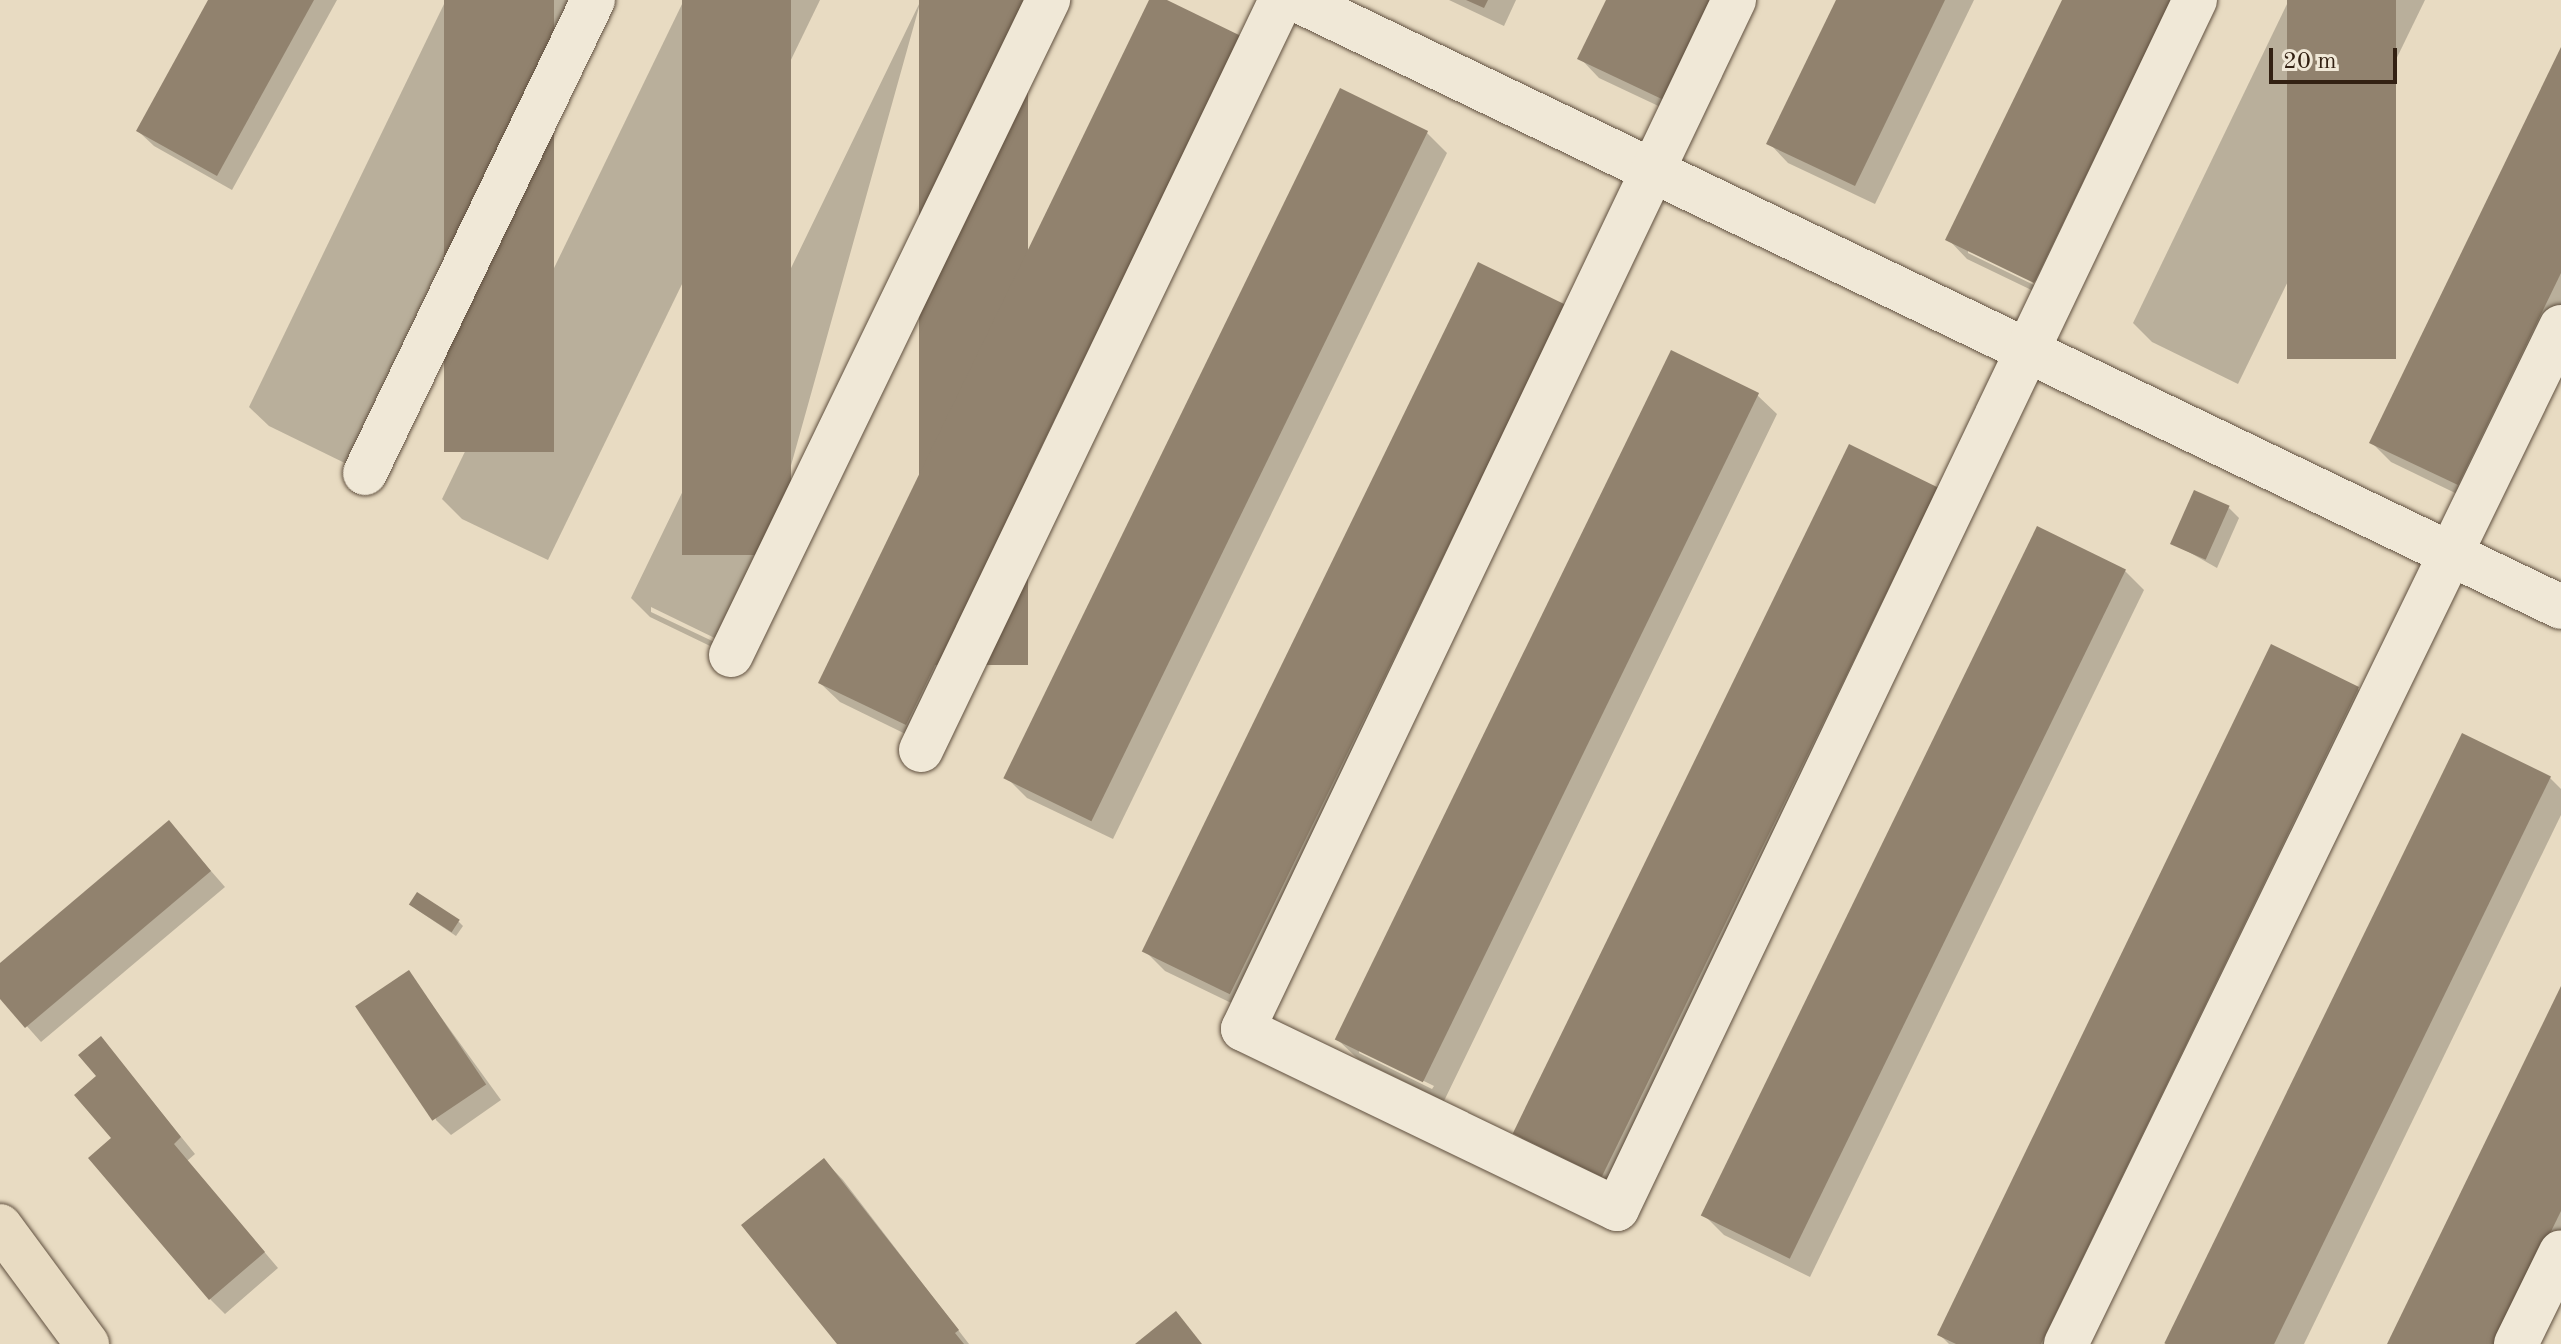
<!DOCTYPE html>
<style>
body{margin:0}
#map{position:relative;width:2561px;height:1344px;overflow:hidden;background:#e8dbc2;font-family:"Old Standard TT",serif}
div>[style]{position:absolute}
.shadow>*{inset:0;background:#0003}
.building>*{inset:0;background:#91826e;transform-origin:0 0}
.roads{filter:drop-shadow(0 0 2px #60503f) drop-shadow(0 0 2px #60503f)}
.minor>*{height:44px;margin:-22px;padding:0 22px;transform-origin:22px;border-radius:22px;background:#f0e8d7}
.major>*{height:44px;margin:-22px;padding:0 22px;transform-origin:22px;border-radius:22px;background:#e8dbc2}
span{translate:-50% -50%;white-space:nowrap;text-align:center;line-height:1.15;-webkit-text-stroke:6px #f0e8d7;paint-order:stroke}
.scale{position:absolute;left:2269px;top:48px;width:128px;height:36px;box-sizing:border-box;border:4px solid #332113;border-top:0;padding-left:10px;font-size:24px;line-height:28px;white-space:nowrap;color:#332113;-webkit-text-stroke:6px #f0e8d7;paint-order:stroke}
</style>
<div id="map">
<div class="shadow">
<i style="clip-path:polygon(211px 0,337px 0,232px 190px,154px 146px,138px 131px)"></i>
<i style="clip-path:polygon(446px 0,582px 0,355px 468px,269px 426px,249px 407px)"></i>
<i style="clip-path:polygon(684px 0,820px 0,548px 560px,462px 519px,442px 499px)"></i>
<i style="clip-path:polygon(evenodd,921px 0,737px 659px,650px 617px,631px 598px,921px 0,651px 607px,727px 644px,725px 647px,651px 612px,651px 607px)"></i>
<i style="clip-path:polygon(1151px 0,1163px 0,1240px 37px,926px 744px,840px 702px,820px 683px)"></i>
<i style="clip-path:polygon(1449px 0,1516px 0,1504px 26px)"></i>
<i style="clip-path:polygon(1608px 0,1686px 119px,1599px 78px,1580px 58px)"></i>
<i style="clip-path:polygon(1838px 0,1974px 0,1875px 204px,1788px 163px,1769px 143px)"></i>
<i style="clip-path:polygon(evenodd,2064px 0,2200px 0,2054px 301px,1967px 259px,1948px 239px,2064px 0,1968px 249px,2044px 285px,2042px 289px,1968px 253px,1968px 249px)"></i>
<i style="clip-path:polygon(2289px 0,2425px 0,2238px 384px,2152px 342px,2133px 323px)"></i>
<i style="clip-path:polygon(2561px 52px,2561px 332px,2478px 504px,2391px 462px,2371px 442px)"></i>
<i style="clip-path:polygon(1341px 91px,1427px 133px,1447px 153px,1113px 839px,1027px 798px,1008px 779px)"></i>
<i style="clip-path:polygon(1585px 326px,1252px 1013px,1165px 971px,1146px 952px)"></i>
<i style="clip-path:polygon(evenodd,1757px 395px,1777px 414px,1444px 1101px,1358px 1059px,1338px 1040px,1757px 395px,1359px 1049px,1434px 1086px,1432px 1089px,1359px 1053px,1359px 1049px)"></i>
<i style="clip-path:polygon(1936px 488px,1623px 1195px,1536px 1153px,1517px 1134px)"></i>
<i style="clip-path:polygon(2229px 508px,2239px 518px,2217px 568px,2173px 543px)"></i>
<i style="clip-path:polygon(2124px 570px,2144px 590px,1810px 1277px,1724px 1235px,1705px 1216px)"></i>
<i style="clip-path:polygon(2272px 647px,2358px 689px,2378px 709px,2069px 1344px,1949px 1344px,1939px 1334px)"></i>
<i style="clip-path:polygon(2550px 778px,2561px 789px,2561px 815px,2304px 1344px,2169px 1344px)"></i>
<i style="clip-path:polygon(169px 823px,225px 887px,41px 1042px,0 996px,0 965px)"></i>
<i style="clip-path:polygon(416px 909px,459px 922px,463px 926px,456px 936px)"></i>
<i style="clip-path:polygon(409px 973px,501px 1100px,451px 1135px,436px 1120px)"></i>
<i style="clip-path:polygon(2561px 990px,2561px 1270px,2390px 1344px)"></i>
<i style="clip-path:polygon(101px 1038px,195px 1154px,187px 1161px,278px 1268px,225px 1314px,210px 1299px,113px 1138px,98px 1076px)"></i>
<i style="clip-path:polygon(824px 1160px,843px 1180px,969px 1344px,840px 1344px)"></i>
</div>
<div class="building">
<i style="clip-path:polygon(208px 0,314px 0,217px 176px,136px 131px)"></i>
<i style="left:444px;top:0;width:110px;height:452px"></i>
<i style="left:682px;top:0;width:109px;height:555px"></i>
<i style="left:919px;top:0;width:109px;height:665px"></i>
<i style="clip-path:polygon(1149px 0,1167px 0,1241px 36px,906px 725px,818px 683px)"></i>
<i style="clip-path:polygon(1466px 0,1488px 0,1484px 8px)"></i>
<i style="clip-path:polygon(1606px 0,1715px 0,1666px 101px,1577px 59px)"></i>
<i style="clip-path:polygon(1836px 0,1945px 0,1855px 186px,1766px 144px)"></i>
<i style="clip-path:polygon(2062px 0,2171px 0,2034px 283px,1945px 240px)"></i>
<i style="left:2287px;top:0;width:109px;height:359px"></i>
<i style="clip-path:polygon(2561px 47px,2561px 273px,2458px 485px,2369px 443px)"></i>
<i style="left:1340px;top:88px;width:98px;height:768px;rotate:26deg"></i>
<i style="left:1478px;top:262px;width:98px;height:767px;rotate:26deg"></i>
<i style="left:1671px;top:350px;width:98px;height:767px;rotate:26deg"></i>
<i style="left:1849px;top:444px;width:99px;height:767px;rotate:26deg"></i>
<i style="left:2194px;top:490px;width:39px;height:59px;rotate:24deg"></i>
<i style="left:2037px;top:526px;width:99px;height:767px;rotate:26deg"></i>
<i style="clip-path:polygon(2271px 644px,2359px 687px,2041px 1344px,1956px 1344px,1937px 1335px)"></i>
<i style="left:2462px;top:733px;width:99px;height:679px;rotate:26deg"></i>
<i style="clip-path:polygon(169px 820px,211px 871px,25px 1028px,0 999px,0 963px)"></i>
<i style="left:417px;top:892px;width:51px;height:15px;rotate:33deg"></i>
<i style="left:409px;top:970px;width:138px;height:65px;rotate:56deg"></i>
<i style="clip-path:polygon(2561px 986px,2561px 1211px,2496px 1344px,2387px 1344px)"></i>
<i style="clip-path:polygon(101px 1036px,181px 1137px,174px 1144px,265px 1252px,209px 1300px,88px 1158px,111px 1138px,74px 1095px,96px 1076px,78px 1055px)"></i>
<i style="clip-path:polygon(824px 1158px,959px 1330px,955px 1333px,964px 1344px,837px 1344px,741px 1225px)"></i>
<i style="clip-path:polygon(1176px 1311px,1202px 1344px,1135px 1344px)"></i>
</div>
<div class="roads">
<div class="minor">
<i style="left:1297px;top:0;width:1402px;rotate:25.65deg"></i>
<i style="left:1734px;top:0;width:1140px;rotate:115.51deg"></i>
<i style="left:1243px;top:1029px;width:415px;rotate:25.7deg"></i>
<i style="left:1617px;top:1209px;width:1340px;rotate:-64.45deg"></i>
<i style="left:365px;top:473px;width:525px;rotate:-64.26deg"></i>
<i style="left:731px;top:655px;width:728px;rotate:-64.17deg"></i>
<i style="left:921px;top:750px;width:832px;rotate:-64.36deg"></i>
<i style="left:2066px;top:1344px;width:1131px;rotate:-64.05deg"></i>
<i style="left:2516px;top:1344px;width:102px;rotate:-63.9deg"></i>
</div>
<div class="major">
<i style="left:0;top:1226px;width:147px;rotate:53.6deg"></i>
</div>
</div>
<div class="scale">20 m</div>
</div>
